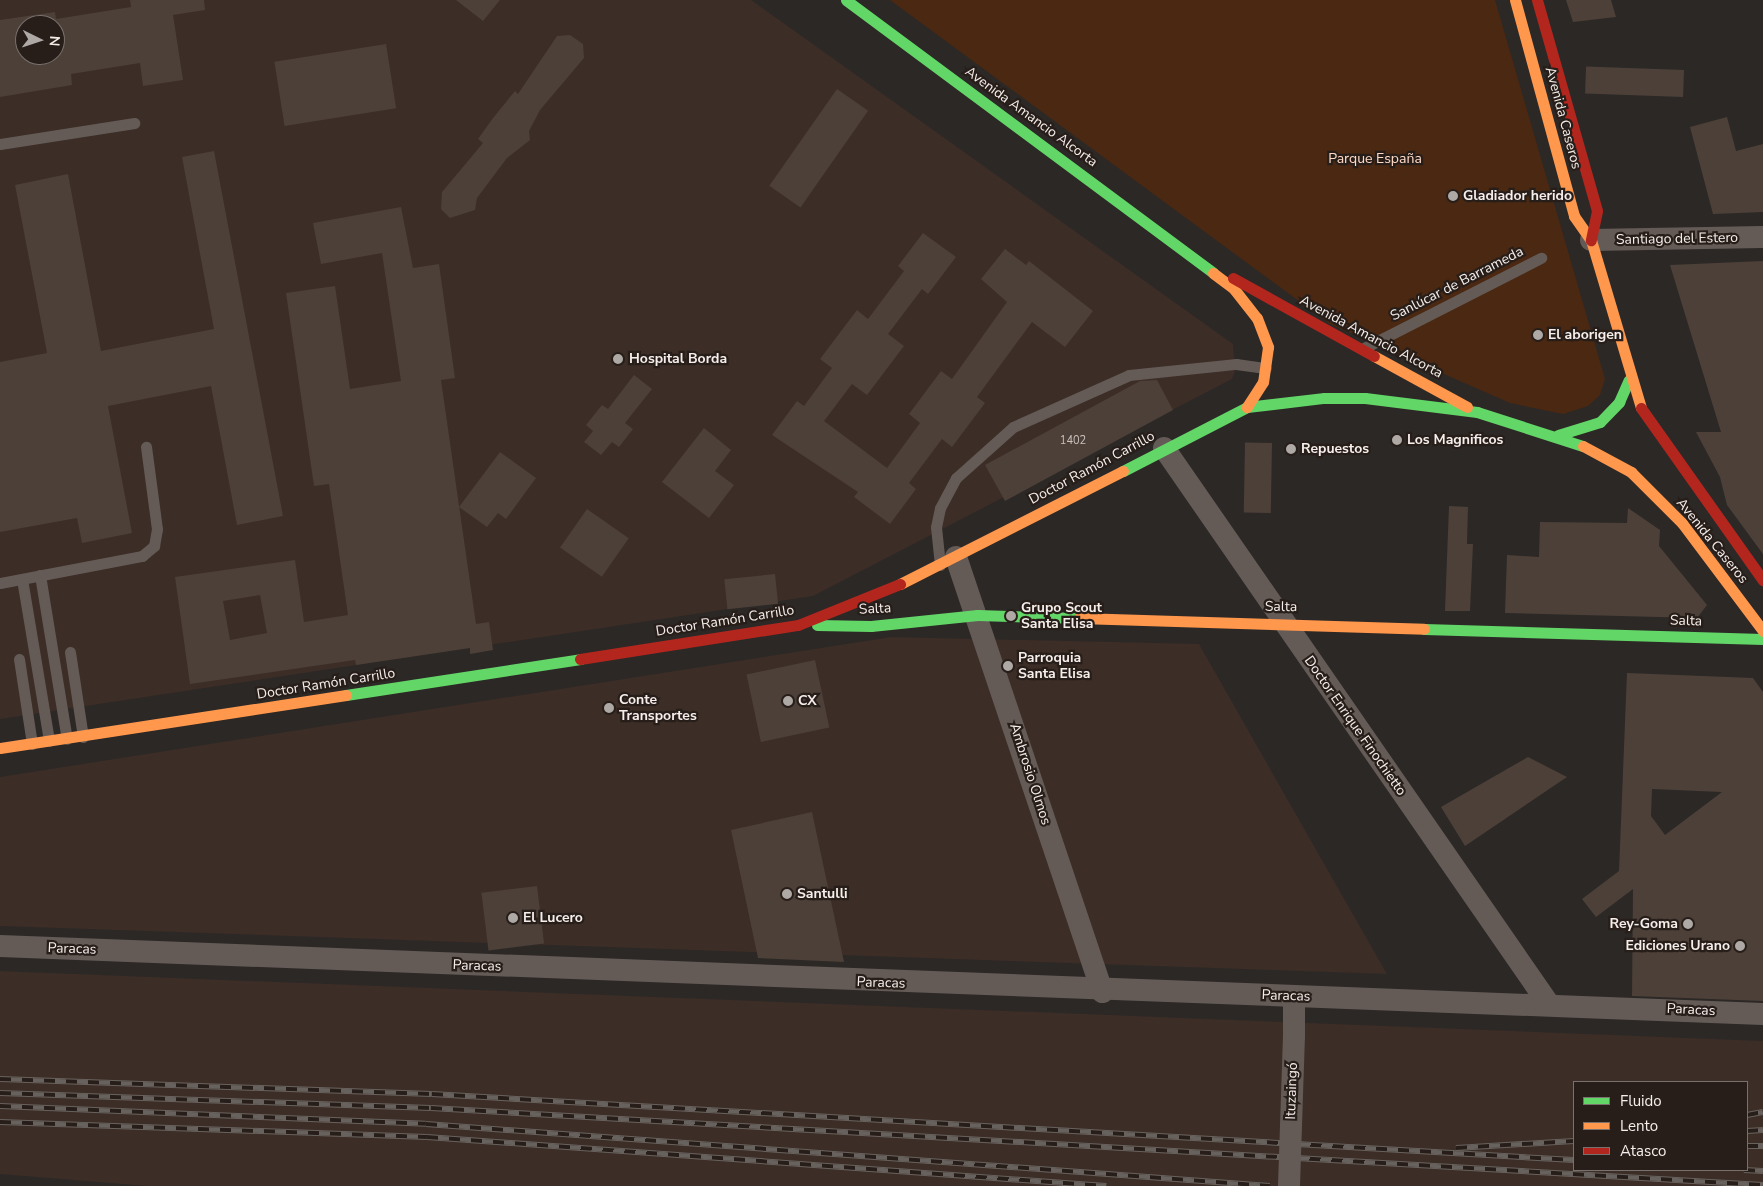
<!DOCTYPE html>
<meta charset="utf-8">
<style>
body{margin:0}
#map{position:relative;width:1763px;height:1186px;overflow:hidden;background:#2c2826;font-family:"Nunito Sans",sans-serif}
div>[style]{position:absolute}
.built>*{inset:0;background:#3c2d26}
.green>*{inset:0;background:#4b2812}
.building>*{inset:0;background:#4d4038;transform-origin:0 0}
.lane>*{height:11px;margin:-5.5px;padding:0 5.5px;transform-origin:5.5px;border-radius:5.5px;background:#645b57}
.street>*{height:22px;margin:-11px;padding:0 11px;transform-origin:11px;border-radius:11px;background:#645b57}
.fast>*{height:11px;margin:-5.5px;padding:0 5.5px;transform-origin:5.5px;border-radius:5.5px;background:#63d668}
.slow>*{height:11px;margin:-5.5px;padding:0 5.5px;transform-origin:5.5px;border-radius:5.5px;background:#ff974d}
.jam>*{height:11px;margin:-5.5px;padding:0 5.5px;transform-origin:5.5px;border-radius:5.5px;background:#b3261e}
.rail>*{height:5.5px;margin-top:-2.75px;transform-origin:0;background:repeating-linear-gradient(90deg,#271e19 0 11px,#68625e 0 22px);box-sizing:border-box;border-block:1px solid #68625e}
.street-bridge>*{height:22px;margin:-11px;padding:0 11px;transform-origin:11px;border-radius:11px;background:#645b57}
.dots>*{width:14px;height:14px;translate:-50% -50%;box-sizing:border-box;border:2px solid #271e19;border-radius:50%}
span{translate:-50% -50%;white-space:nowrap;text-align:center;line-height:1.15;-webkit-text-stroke:4.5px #271e19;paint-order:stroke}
.number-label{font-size:11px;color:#cbc2be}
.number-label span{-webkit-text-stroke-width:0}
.street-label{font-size:14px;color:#f5eeeb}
.park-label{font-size:14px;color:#ffd9c5}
.poi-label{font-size:14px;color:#f5eeeb;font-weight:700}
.left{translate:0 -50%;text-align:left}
.right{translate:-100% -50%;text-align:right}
.legend{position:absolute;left:1573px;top:1081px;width:175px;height:90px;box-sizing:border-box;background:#271e19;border:1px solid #79716d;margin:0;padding:6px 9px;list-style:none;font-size:15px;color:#f5eeeb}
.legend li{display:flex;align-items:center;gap:10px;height:25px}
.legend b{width:25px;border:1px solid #79716d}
.north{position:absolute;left:15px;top:15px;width:50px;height:50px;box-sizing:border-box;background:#271e19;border:1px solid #79716d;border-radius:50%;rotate:94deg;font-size:14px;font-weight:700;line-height:20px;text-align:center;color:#f5eeeb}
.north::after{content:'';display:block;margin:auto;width:18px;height:22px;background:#afa9a6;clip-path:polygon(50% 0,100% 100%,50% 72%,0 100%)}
</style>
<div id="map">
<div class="built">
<i style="clip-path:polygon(evenodd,0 0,751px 0,1233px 344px,1235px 371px,1232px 379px,813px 596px,0 719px,0 0,25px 25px,55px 25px,55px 55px,25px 55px,25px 25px)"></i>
<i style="clip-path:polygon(891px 637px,1199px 644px,1387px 974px,0 926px,0 777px)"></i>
<i style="clip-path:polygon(evenodd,0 971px,1763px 1041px,1763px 1186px,147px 1186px,0 1174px,0 971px,1574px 1082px,1747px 1082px,1747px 1170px,1574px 1170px,1574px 1082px)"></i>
</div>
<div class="green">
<i style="clip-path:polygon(890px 0,1495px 0,1605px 379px,1600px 395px,1588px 406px,1563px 414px,1510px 403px,1330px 324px)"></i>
</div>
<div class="building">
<i style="clip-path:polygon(evenodd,130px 0,204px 0,205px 10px,173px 15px,183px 80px,143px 86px,140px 63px,71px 74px,72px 85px,0 97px,0 20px,55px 12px,56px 19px,131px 7px,130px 0,25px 25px,55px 25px,55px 55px,25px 55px,25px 25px)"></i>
<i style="clip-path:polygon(456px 0,500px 0,483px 21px)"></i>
<i style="clip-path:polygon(1566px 0,1611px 0,1616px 17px,1573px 22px)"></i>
<i style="clip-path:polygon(570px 35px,583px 44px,584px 58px,540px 110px,529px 131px,530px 140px,507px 158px,477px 198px,475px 210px,450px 218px,441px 209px,442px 192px,483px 143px,478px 139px,493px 118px,515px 91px,518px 94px,557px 36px)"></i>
<i style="left:386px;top:44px;width:65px;height:113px;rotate:81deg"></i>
<i style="left:1684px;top:70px;width:27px;height:98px;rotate:92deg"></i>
<i style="left:837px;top:89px;width:38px;height:118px;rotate:35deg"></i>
<i style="clip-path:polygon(1727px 117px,1736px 151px,1763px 144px,1763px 212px,1713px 214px,1690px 127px)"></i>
<i style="clip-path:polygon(214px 151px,283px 516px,237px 525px,211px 386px,108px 406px,132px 533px,82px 543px,77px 518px,0 532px,0 362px,47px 353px,15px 185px,68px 174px,101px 351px,214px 329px,182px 157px)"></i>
<i style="clip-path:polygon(evenodd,401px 207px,413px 268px,439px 264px,455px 378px,441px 380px,476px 624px,489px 622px,493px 650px,470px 654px,470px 648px,356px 665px,355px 660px,190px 684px,175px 577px,295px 560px,304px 622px,348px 615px,329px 484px,314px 486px,286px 293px,335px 286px,350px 389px,401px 381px,382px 253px,321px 264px,313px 223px,401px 207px,260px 595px,267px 633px,230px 640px,223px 601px,260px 595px)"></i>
<i style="clip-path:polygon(923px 233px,956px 257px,928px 294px,922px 289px,888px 334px,904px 346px,867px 395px,852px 384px,824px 421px,887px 468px,920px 423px,909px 414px,941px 371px,952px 379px,1007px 302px,981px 279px,1005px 249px,1026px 265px,1029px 261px,1093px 311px,1065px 347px,1032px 322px,977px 397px,985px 403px,952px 447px,942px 439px,909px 483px,916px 489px,890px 524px,854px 497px,858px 492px,772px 435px,797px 401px,804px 406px,832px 368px,820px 359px,857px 310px,868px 319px,904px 271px,898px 266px)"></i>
<i style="clip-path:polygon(1763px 261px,1763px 554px,1727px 505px,1720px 477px,1696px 432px,1721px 432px,1670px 265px)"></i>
<i style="clip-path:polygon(634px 375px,652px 389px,625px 423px,633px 429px,619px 447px,612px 442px,601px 455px,584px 442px,593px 431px,586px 425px,602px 405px,608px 409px)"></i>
<i style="clip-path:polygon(1157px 380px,1173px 410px,1005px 501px,985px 465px,1140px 381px)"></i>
<i style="clip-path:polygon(704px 428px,731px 450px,715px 471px,734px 485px,709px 518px,662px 482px)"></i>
<i style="left:1272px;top:443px;width:70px;height:27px;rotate:91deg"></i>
<i style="clip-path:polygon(500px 452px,536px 478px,506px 519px,498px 513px,487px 527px,459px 507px)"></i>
<i style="clip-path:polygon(1449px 506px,1468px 507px,1467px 544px,1473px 544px,1470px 611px,1445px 611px)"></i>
<i style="clip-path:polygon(1628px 508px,1660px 530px,1659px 546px,1707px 605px,1697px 618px,1505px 613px,1507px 555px,1539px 557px,1540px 522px,1627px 523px)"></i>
<i style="left:587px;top:509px;width:51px;height:47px;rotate:35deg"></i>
<i style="left:775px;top:574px;width:30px;height:51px;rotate:84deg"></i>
<i style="left:815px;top:660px;width:69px;height:70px;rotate:78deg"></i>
<i style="clip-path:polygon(evenodd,1627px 673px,1753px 678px,1763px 692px,1763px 1001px,1632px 996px,1633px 889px,1596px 917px,1582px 899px,1619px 871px,1627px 673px,1652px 789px,1722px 792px,1665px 835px,1651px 816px,1652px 789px)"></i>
<i style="clip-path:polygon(1528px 757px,1567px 777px,1465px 846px,1441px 807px)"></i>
<i style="clip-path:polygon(812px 812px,844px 962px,758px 958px,731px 830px)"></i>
<i style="left:537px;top:886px;width:58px;height:56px;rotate:83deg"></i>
</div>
<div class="lane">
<i style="left:0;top:144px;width:136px;rotate:-8.9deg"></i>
<i style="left:1364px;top:348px;width:199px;rotate:-27deg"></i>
<i style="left:940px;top:565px;width:38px;rotate:-96deg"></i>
<i style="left:936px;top:527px;width:19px;rotate:-78deg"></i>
<i style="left:940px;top:508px;width:34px;rotate:-62deg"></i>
<i style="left:956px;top:478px;width:76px;rotate:-41.8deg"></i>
<i style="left:1013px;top:427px;width:127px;rotate:-24.1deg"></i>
<i style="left:1129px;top:375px;width:108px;rotate:-5.9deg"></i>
<i style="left:1236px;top:364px;width:30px;rotate:8deg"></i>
<i style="left:40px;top:575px;width:166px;rotate:80.7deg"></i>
<i style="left:22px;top:579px;width:164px;rotate:80.5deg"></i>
<i style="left:0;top:583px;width:145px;rotate:-10.8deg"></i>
<i style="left:142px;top:556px;width:16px;rotate:-40deg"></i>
<i style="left:154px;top:546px;width:17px;rotate:-80deg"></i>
<i style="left:157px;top:529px;width:83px;rotate:-97.6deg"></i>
<i style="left:70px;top:652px;width:86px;rotate:81.3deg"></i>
<i style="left:19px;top:659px;width:86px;rotate:81.3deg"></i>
</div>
<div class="street">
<i style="left:1591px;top:240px;width:172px;rotate:-1deg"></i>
<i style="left:1164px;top:448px;width:675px;rotate:55.32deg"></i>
<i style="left:956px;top:557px;width:459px;rotate:71.4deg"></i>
<i style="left:0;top:946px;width:1764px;rotate:2.21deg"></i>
<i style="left:1294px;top:1036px;width:40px;rotate:-90deg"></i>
</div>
<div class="fast">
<i style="left:846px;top:0;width:457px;rotate:36.6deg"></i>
<i style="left:1558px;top:435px;width:44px;rotate:-17.2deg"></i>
<i style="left:1600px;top:422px;width:28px;rotate:-46deg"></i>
<i style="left:1619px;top:402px;width:24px;rotate:-66deg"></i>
<i style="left:1123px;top:471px;width:140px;rotate:-27.3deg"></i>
<i style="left:1247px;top:407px;width:78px;rotate:-6.7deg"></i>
<i style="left:1324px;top:398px;width:41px"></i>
<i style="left:1365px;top:398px;width:113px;rotate:7.1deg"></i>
<i style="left:1477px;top:412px;width:111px;rotate:17.8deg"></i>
<i style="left:817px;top:625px;width:54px;rotate:1.1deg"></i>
<i style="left:871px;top:626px;width:107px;rotate:-5.9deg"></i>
<i style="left:977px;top:615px;width:102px;rotate:1.7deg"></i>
<i style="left:1424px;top:629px;width:339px;rotate:1.7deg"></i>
<i style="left:346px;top:695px;width:237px;rotate:-8.7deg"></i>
</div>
<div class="slow">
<i style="left:1515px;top:0;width:224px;rotate:74.7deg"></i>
<i style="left:1574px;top:216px;width:29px;rotate:55deg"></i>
<i style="left:1591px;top:240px;width:175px;rotate:73.4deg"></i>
<i style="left:1213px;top:273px;width:26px;rotate:37deg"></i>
<i style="left:1234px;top:289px;width:37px;rotate:52deg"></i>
<i style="left:1257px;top:318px;width:31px;rotate:69deg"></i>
<i style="left:1268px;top:347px;width:35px;rotate:98deg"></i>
<i style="left:1263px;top:382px;width:30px;rotate:123deg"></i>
<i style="left:1374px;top:356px;width:106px;rotate:28.7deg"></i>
<i style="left:1583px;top:446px;width:55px;rotate:28.4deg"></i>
<i style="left:1631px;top:472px;width:72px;rotate:45deg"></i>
<i style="left:1682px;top:523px;width:135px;rotate:53.1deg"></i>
<i style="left:900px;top:584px;width:250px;rotate:-26.9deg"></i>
<i style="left:1079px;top:618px;width:345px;rotate:1.8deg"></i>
<i style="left:0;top:748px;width:350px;rotate:-8.7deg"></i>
</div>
<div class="jam">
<i style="left:1537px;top:0;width:219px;rotate:74.1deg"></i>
<i style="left:1597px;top:211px;width:30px;rotate:102deg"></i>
<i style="left:1233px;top:278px;width:161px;rotate:29deg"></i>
<i style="left:1641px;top:408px;width:211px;rotate:54.7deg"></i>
<i style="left:580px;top:659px;width:221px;rotate:-8.9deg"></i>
<i style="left:798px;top:625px;width:110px;rotate:-21.9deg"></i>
</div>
<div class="rail">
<i style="left:0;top:1079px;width:432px;rotate:2deg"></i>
<i style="left:432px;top:1094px;width:1144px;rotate:3.31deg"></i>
<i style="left:0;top:1093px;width:431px;rotate:2deg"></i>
<i style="left:431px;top:1108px;width:1334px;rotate:3.31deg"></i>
<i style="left:0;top:1106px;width:426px;rotate:2.4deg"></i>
<i style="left:426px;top:1124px;width:846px;rotate:4.2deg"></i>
<i style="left:1747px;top:1115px;width:16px;rotate:-11deg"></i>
<i style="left:0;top:1122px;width:427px;rotate:2deg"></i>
<i style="left:427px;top:1137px;width:681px;rotate:4.13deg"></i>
<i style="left:1747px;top:1131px;width:16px;rotate:-4deg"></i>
<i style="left:1747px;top:1146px;width:16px"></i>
<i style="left:1456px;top:1148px;width:118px;rotate:-3.4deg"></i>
<i style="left:1744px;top:1170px;width:19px;rotate:3deg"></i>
</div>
<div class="street-bridge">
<i style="left:1289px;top:1186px;width:150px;rotate:-88.1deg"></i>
</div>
<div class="dots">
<i style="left:1453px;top:196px;background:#afa9a6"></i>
<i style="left:1538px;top:335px;background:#afa9a6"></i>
<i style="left:618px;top:359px;background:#afa9a6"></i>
<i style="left:1397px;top:440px;background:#afa9a6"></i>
<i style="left:1291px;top:449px;background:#afa9a6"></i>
<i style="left:1011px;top:616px;background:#afa9a6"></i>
<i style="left:1008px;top:666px;background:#afa9a6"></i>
<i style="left:788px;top:701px;background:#afa9a6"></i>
<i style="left:609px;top:708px;background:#afa9a6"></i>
<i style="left:787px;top:894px;background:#afa9a6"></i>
<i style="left:513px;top:918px;background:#afa9a6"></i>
<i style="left:1688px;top:924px;background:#afa9a6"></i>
<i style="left:1740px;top:946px;background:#afa9a6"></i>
</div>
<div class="number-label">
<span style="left:1073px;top:441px">1402</span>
</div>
<div class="street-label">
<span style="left:1031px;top:117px;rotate:36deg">Avenida Amancio Alcorta</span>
<span style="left:1563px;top:118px;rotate:75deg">Avenida Caseros</span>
<span style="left:1677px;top:239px;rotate:-1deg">Santiago del Estero</span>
<span style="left:1457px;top:284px;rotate:-27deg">Sanlúcar de Barrameda</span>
<span style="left:1371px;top:337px;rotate:28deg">Avenida Amancio Alcorta</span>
<span style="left:1092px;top:468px;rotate:-28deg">Doctor Ramón Carrillo</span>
<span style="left:1712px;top:541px;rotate:51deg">Avenida Caseros</span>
<span style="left:1281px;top:607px;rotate:1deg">Salta</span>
<span style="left:875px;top:609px;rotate:-3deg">Salta</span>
<span style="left:725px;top:621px;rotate:-9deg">Doctor Ramón Carrillo</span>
<span style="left:1686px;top:621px;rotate:2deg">Salta</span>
<span style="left:326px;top:684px;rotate:-9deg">Doctor Ramón Carrillo</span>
<span style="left:1355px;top:726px;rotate:55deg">Doctor Enrique Finochietto</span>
<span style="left:1030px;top:774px;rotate:72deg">Ambrosio Olmos</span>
<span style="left:72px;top:949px;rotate:2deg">Paracas</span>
<span style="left:477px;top:966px;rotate:2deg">Paracas</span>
<span style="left:881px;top:983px;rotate:2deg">Paracas</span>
<span style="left:1286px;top:996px;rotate:2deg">Paracas</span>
<span style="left:1691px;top:1010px;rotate:3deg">Paracas</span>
<span style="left:1292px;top:1091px;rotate:-88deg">Ituzaingó</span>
</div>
<div class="park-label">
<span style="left:1375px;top:159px">Parque España</span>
</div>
<div class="poi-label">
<span class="left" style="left:1463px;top:196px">Gladiador herido</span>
<span class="left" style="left:1548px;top:335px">El aborigen</span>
<span class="left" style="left:629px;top:359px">Hospital Borda</span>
<span class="left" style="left:1407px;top:440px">Los Magnificos</span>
<span class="left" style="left:1301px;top:449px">Repuestos</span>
<span class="left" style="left:1021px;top:616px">Grupo Scout<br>Santa Elisa</span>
<span class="left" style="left:1018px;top:666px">Parroquia<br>Santa Elisa</span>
<span class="left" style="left:619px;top:708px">Conte<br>Transportes</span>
<span class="left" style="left:798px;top:701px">CX</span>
<span class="left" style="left:797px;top:894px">Santulli</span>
<span class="left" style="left:523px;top:918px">El Lucero</span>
<span class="right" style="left:1678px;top:924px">Rey-Goma</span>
<span class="right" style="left:1730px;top:946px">Ediciones Urano</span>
</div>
<ul class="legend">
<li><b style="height:6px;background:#63d668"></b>Fluido</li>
<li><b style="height:6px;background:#ff974d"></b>Lento</li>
<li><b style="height:6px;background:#b3261e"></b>Atasco</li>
</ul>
<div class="north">N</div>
</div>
